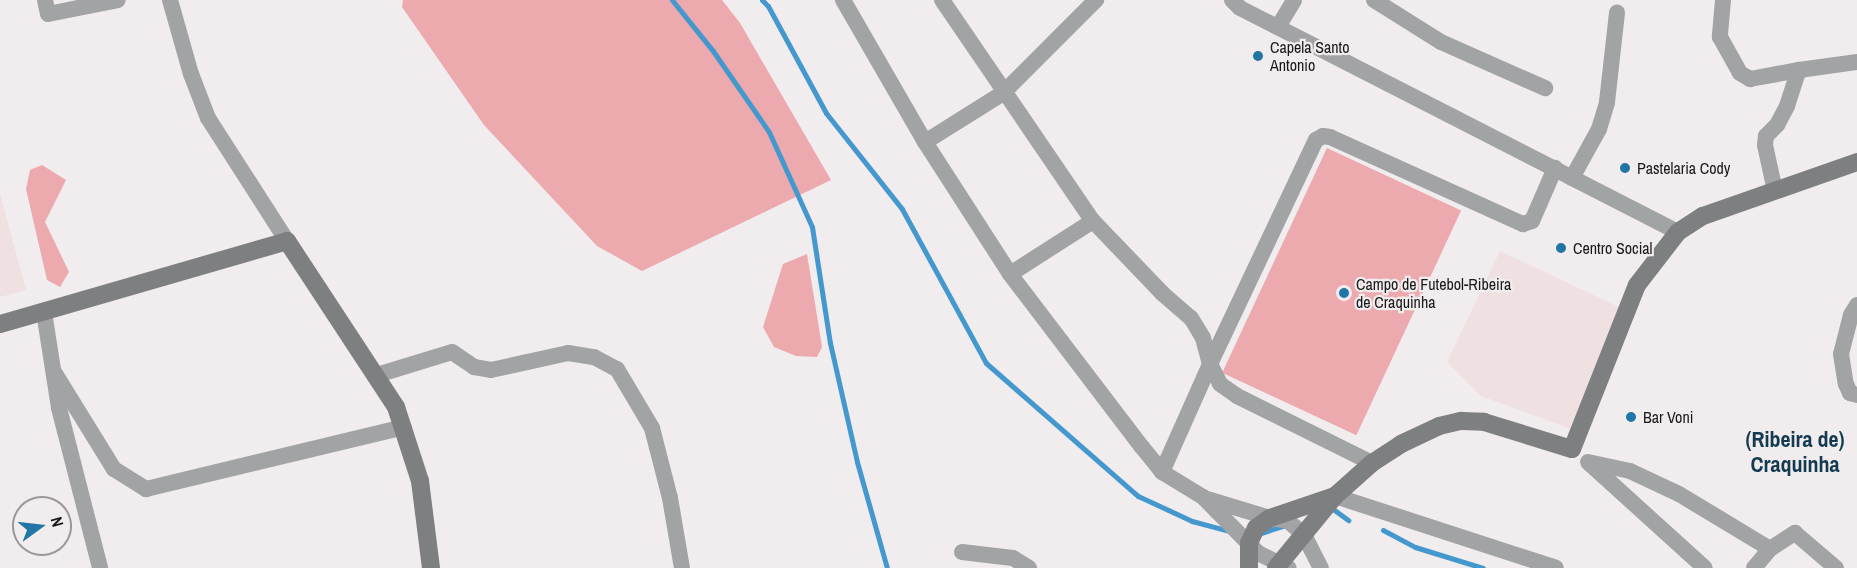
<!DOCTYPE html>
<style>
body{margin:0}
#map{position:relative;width:1857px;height:568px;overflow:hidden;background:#f1eced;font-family:"Archivo Narrow",sans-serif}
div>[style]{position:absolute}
.built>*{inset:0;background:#efe0e1}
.green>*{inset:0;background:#eca9ae;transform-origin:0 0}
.stream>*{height:5px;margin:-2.5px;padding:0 2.5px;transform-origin:2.5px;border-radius:2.5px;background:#4498cd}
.street>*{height:16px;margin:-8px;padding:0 8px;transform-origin:8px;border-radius:8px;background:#a1a3a4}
.secondary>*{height:18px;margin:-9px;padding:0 9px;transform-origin:9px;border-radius:9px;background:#7d7f81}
.dots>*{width:16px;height:16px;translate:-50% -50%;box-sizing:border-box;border:3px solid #f1eced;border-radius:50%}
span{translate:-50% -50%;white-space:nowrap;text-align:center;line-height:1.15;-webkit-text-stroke:4.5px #f1eced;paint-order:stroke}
.poi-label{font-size:16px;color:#1a1919}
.left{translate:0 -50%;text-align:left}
.district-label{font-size:22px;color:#133a51;font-weight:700}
.north{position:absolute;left:12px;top:496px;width:60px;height:60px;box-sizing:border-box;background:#f1eced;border:2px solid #9b9898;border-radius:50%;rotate:75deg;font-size:16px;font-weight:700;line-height:24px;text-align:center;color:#1a1919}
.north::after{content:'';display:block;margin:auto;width:21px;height:27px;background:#2176a6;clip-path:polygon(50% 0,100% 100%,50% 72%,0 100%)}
</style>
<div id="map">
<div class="built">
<i style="clip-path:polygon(0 194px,26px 290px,0 297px)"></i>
<i style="clip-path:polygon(1500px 251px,1625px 310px,1579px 432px,1481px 396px,1447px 362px)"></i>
</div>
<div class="green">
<i style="clip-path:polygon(403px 0,722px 0,740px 23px,831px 180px,642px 271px,597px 246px,484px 125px,402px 7px)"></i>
<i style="left:1327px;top:148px;width:148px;height:248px;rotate:25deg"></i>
<i style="clip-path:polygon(42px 165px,66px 180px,45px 222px,69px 272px,60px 287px,47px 280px,26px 189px,30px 170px)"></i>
<i style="clip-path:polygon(807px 254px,822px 347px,817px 357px,796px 356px,774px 347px,763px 327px,783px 264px)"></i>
</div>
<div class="stream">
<i style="left:672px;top:0;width:65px;rotate:51.2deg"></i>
<i style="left:713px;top:51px;width:98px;rotate:55.3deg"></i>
<i style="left:769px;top:132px;width:104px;rotate:65.6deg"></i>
<i style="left:812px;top:227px;width:117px;rotate:81.2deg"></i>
<i style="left:830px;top:343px;width:122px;rotate:77.2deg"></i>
<i style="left:857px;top:462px;width:110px;rotate:74.2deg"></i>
<i style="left:762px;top:0;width:8px;rotate:45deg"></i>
<i style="left:768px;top:6px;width:122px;rotate:61.5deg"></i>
<i style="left:826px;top:113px;width:122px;rotate:51.6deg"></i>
<i style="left:902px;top:209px;width:175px;rotate:61.4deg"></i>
<i style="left:986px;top:363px;width:202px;rotate:41.2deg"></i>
<i style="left:1138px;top:496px;width:60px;rotate:24.8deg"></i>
<i style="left:1192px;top:521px;width:38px;rotate:15deg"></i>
<i style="left:1329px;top:511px;width:4px;rotate:-27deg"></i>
<i style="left:1333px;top:509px;width:19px;rotate:36deg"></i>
<i style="left:1383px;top:530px;width:36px;rotate:28deg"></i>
<i style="left:1415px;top:547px;width:71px;rotate:17.2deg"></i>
<i style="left:1261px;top:533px;width:23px;rotate:-18deg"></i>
</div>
<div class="street">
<i style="left:45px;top:0;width:14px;rotate:78deg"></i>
<i style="left:48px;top:14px;width:71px;rotate:-11.3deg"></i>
<i style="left:170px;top:0;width:77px;rotate:74.2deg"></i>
<i style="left:191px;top:74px;width:47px;rotate:68.9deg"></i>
<i style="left:208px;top:118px;width:146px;rotate:57.3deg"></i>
<i style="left:843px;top:0;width:164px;rotate:60deg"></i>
<i style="left:925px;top:142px;width:157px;rotate:57.2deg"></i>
<i style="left:1010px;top:274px;width:218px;rotate:52.7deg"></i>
<i style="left:1142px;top:447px;width:32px;rotate:51deg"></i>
<i style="left:1162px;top:472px;width:48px;rotate:31.4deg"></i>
<i style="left:1203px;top:497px;width:78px;rotate:45.5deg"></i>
<i style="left:1258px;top:553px;width:34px;rotate:26deg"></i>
<i style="left:942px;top:0;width:268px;rotate:55.7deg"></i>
<i style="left:1093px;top:221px;width:101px;rotate:46.2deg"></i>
<i style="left:1163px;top:294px;width:37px;rotate:41deg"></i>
<i style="left:1191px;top:318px;width:23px;rotate:59deg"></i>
<i style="left:1203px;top:338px;width:27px;rotate:75deg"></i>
<i style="left:1210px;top:364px;width:22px;rotate:63deg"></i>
<i style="left:1220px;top:384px;width:21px;rotate:35deg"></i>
<i style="left:1237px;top:396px;width:151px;rotate:26.4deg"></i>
<i style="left:1232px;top:0;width:11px;rotate:45deg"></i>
<i style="left:1240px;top:8px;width:492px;rotate:27.1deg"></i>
<i style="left:1374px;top:0;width:79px;rotate:32.1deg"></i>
<i style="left:1441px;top:42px;width:114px;rotate:23.9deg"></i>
<i style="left:1723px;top:0;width:37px;rotate:95deg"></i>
<i style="left:1720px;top:37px;width:41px;rotate:60.9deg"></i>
<i style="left:1740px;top:73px;width:12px;rotate:31deg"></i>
<i style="left:1750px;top:79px;width:50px;rotate:-10.4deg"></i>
<i style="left:1278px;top:27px;width:31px;rotate:-59deg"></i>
<i style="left:925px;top:142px;width:92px;rotate:-32.1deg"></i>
<i style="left:1003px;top:93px;width:132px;rotate:-45deg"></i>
<i style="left:1572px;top:178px;width:56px;rotate:-61.1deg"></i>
<i style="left:1599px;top:129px;width:28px;rotate:-73deg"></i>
<i style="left:1607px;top:102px;width:90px;rotate:-83.6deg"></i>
<i style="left:1775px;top:191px;width:47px;rotate:-102.3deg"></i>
<i style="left:1765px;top:145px;width:9px;rotate:-84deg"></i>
<i style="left:1766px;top:136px;width:16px;rotate:-45deg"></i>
<i style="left:1777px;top:125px;width:21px;rotate:-62deg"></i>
<i style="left:1787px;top:106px;width:38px;rotate:-72deg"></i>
<i style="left:1799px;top:70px;width:59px;rotate:-7.9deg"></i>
<i style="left:1010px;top:274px;width:98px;rotate:-32.6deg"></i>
<i style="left:1857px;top:305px;width:12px;rotate:121deg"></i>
<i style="left:1851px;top:315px;width:40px;rotate:104.4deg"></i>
<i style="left:1841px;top:354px;width:30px;rotate:81deg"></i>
<i style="left:1846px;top:384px;width:10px;rotate:66deg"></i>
<i style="left:1850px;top:393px;width:7px;rotate:16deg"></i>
<i style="left:44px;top:312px;width:97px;rotate:81.1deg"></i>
<i style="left:59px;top:408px;width:165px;rotate:75.6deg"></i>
<i style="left:54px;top:372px;width:114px;rotate:58.3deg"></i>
<i style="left:114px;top:469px;width:38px;rotate:32deg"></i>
<i style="left:146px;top:489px;width:265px;rotate:-13.5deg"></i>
<i style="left:377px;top:375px;width:78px;rotate:-17deg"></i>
<i style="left:452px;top:352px;width:27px;rotate:34deg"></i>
<i style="left:474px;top:367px;width:17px;rotate:10deg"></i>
<i style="left:491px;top:370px;width:79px;rotate:-12.4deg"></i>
<i style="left:568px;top:353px;width:26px;rotate:9deg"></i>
<i style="left:594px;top:357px;width:26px;rotate:28deg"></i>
<i style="left:617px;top:369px;width:69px;rotate:59.3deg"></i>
<i style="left:652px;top:428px;width:72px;rotate:75.6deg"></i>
<i style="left:670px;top:498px;width:71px;rotate:80.3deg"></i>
<i style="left:1588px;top:462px;width:43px;rotate:12.1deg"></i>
<i style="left:1630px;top:471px;width:54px;rotate:25.1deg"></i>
<i style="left:1679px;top:494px;width:106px;rotate:31.1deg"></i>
<i style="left:1770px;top:549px;width:30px;rotate:-33deg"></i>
<i style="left:1795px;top:533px;width:54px;rotate:40.5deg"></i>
<i style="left:1589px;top:463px;width:156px;rotate:42.2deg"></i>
<i style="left:1162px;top:472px;width:118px;rotate:-66deg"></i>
<i style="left:1210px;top:364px;width:248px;rotate:-64.7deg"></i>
<i style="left:1316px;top:140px;width:8px;rotate:-30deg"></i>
<i style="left:1323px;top:136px;width:7px;rotate:8deg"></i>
<i style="left:1330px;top:137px;width:212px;rotate:24.3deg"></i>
<i style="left:1523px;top:224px;width:9px;rotate:-18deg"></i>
<i style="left:1532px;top:221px;width:58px;rotate:-66.5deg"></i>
<i style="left:1335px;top:496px;width:232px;rotate:18deg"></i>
<i style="left:1207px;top:499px;width:66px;rotate:16.8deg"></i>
<i style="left:1270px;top:518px;width:18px;rotate:9deg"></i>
<i style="left:1288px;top:521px;width:21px;rotate:41deg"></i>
<i style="left:1304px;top:535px;width:37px;rotate:63deg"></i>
<i style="left:962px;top:552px;width:51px;rotate:6.7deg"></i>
<i style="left:1013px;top:558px;width:19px;rotate:32deg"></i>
<i style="left:1754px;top:568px;width:25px;rotate:-50deg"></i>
</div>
<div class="secondary">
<i style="left:0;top:324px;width:299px;rotate:-16.1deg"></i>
<i style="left:287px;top:241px;width:199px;rotate:56.7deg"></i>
<i style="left:396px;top:407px;width:78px;rotate:72deg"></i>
<i style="left:420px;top:481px;width:88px;rotate:82.8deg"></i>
<i style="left:1249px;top:568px;width:25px;rotate:-90deg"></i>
<i style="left:1249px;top:543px;width:17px;rotate:-65deg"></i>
<i style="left:1256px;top:528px;width:17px;rotate:-36deg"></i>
<i style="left:1270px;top:518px;width:69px;rotate:-18.7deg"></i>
<i style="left:1276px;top:568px;width:93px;rotate:-50.7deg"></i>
<i style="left:1335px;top:496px;width:50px;rotate:-41.7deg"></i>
<i style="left:1372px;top:463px;width:35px;rotate:-33deg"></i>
<i style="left:1401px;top:444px;width:42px;rotate:-25.3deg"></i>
<i style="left:1439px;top:426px;width:23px;rotate:-13deg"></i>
<i style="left:1461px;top:421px;width:23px;rotate:2deg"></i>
<i style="left:1484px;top:422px;width:92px;rotate:17.1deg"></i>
<i style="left:1572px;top:449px;width:176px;rotate:-68.4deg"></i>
<i style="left:1637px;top:285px;width:67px;rotate:-52.3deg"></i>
<i style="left:1678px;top:232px;width:30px;rotate:-33deg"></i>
<i style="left:1703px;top:216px;width:163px;rotate:-19.3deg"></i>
</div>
<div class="dots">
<i style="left:1258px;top:56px;background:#2176a6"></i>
<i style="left:1625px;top:168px;background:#2176a6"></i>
<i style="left:1561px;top:248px;background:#2176a6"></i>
<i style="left:1344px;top:293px;background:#2176a6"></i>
<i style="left:1631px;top:417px;background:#2176a6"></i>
</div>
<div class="poi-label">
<span class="left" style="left:1270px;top:56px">Capela Santo<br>Antonio</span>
<span class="left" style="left:1637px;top:168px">Pastelaria Cody</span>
<span class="left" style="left:1573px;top:248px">Centro Social</span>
<span class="left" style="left:1356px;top:293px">Campo de Futebol-Ribeira<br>de Craquinha</span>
<span class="left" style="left:1643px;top:417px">Bar Voni</span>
</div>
<div class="district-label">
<span style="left:1795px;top:452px">(Ribeira de)<br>Craquinha</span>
</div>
<div class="north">N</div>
</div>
